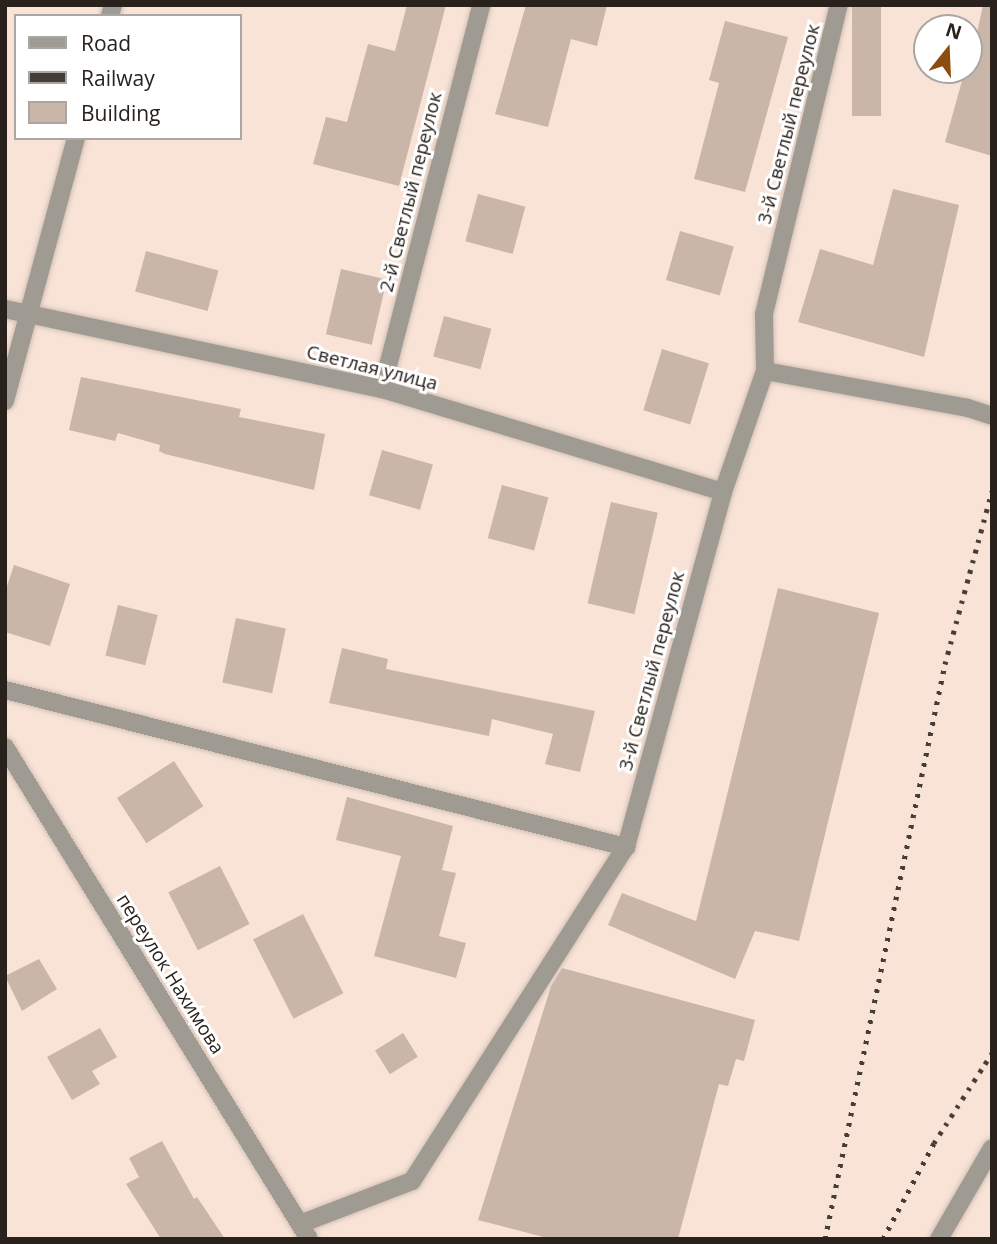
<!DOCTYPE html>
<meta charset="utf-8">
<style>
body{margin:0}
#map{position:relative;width:997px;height:1244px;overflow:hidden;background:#f8e3d6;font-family:"Open Sans",sans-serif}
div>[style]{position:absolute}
.building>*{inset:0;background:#cab6a9;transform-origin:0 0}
.roads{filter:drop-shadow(0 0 2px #d3c0b5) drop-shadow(0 0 2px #d3c0b5)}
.minor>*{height:18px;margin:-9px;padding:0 9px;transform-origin:9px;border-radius:9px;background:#9f9b92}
.rail>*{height:5px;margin-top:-2.5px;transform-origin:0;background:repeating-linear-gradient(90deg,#473d37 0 3.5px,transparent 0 10.5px)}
span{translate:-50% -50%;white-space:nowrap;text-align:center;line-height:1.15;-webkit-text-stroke:6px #fff;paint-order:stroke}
.street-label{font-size:19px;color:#29211c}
.frame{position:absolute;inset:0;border:7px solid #29211c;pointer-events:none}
.legend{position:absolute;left:14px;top:14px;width:228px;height:126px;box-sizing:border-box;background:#fff;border:2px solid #a9a6a4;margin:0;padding:9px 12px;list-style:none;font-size:21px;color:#29211c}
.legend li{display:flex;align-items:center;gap:14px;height:35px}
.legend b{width:35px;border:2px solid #a9a6a4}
.north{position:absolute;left:913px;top:14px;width:70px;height:70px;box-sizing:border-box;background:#fff;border:2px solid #a9a6a4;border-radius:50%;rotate:18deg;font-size:19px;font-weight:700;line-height:28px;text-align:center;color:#29211c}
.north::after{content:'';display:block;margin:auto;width:24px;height:32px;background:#8b4d10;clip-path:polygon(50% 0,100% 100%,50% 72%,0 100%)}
</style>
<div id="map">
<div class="building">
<i style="clip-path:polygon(407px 5px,446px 5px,399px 186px,313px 164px,326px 117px,347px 122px,368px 44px,395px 51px)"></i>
<i style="clip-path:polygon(526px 5px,607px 5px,597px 46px,571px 39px,548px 127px,495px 114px)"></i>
<i style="left:852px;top:5px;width:29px;height:111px"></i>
<i style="clip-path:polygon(983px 5px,992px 5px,992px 156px,945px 142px,965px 70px,969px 70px)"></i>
<i style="clip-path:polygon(725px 21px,788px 37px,745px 192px,694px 179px,719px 83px,709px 80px)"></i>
<i style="clip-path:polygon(893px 189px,959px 205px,924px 357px,798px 322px,820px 249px,873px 265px)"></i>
<i style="left:478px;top:194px;width:49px;height:49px;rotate:15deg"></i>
<i style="left:680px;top:231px;width:56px;height:51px;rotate:16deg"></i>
<i style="left:146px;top:251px;width:75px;height:42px;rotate:15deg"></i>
<i style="left:341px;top:269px;width:47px;height:67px;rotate:13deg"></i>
<i style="left:444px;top:316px;width:49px;height:42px;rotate:15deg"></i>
<i style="left:662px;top:349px;width:49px;height:64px;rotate:17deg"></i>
<i style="clip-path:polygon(81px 377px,241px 409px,239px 417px,325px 434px,314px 490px,165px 454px,159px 451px,160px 445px,118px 433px,115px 441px,69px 430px)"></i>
<i style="left:382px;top:450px;width:53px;height:47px;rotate:16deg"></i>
<i style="left:502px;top:485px;width:48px;height:55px;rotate:15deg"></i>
<i style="left:611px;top:502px;width:48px;height:104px;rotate:13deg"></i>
<i style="clip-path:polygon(14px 565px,70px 584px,50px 646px,5px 632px,5px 592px)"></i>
<i style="clip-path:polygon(778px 588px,879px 613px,799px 941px,755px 931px,735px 979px,608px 925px,622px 893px,696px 921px)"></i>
<i style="left:118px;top:605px;width:41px;height:52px;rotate:14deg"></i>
<i style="left:236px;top:618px;width:51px;height:66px;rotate:12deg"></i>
<i style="clip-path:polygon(342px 648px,388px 659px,386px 669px,595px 711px,580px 772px,545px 764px,553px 734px,492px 719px,489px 736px,329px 703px)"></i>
<i style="left:174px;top:761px;width:54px;height:68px;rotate:57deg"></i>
<i style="clip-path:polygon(347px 797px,453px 826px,442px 870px,456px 873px,439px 936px,466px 943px,456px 978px,374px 956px,401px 856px,336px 840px)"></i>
<i style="left:220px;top:866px;width:65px;height:58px;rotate:63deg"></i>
<i style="left:303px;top:914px;width:89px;height:56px;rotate:63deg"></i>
<i style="clip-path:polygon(39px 959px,57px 989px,22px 1011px,5px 976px)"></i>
<i style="clip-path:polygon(562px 968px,755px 1020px,744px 1061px,736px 1059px,728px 1086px,719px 1084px,678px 1239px,551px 1239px,478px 1220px,551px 986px)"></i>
<i style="clip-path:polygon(100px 1028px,117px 1057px,92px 1071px,100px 1084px,72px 1100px,47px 1057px)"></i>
<i style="left:403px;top:1033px;width:28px;height:33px;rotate:58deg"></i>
<i style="clip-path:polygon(162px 1141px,194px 1199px,197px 1197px,225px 1239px,161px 1239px,126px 1184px,139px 1177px,129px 1158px)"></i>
</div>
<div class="roads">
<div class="minor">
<i style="left:110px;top:16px;width:11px;rotate:-75deg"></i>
<i style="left:5px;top:309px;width:385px;rotate:12deg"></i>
<i style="left:382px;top:389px;width:356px;rotate:16.8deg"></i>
<i style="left:765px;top:371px;width:206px;rotate:10.3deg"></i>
<i style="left:968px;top:408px;width:25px;rotate:18deg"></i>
<i style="left:382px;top:389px;width:397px;rotate:-75.5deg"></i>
<i style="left:5px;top:401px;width:272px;rotate:-74.9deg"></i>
<i style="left:5px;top:690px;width:641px;rotate:14.19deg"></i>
<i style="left:5px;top:747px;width:578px;rotate:58.29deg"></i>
<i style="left:300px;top:1224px;width:120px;rotate:-21deg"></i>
<i style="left:412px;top:1181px;width:397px;rotate:-57.4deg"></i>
<i style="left:626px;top:847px;width:368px;rotate:-74.7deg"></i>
<i style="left:723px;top:492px;width:128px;rotate:-70.9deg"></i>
<i style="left:765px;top:371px;width:57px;rotate:-91deg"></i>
<i style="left:764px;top:314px;width:318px;rotate:-76.4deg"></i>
<i style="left:939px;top:1239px;width:105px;rotate:-59.8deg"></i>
</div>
</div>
<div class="rail">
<i style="left:825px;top:1239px;width:587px;rotate:-78.21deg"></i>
<i style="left:945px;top:664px;width:179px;rotate:-74.8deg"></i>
<i style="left:883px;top:1239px;width:109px;rotate:-62deg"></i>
<i style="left:934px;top:1143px;width:107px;rotate:-57.2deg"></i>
</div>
<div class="street-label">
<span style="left:789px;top:124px;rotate:-76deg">3-й Светлый переулок</span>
<span style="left:411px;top:192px;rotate:-76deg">2-й Светлый переулок</span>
<span style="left:372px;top:368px;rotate:14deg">Светлая улица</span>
<span style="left:652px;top:671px;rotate:-75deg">3-й Светлый переулок</span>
<span style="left:170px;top:974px;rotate:58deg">переулок Нахимова</span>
</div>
<div class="frame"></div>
<ul class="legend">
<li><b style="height:9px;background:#9f9b92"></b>Road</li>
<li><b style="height:9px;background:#473d37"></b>Railway</li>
<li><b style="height:19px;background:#cab6a9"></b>Building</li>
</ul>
<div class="north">N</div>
</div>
